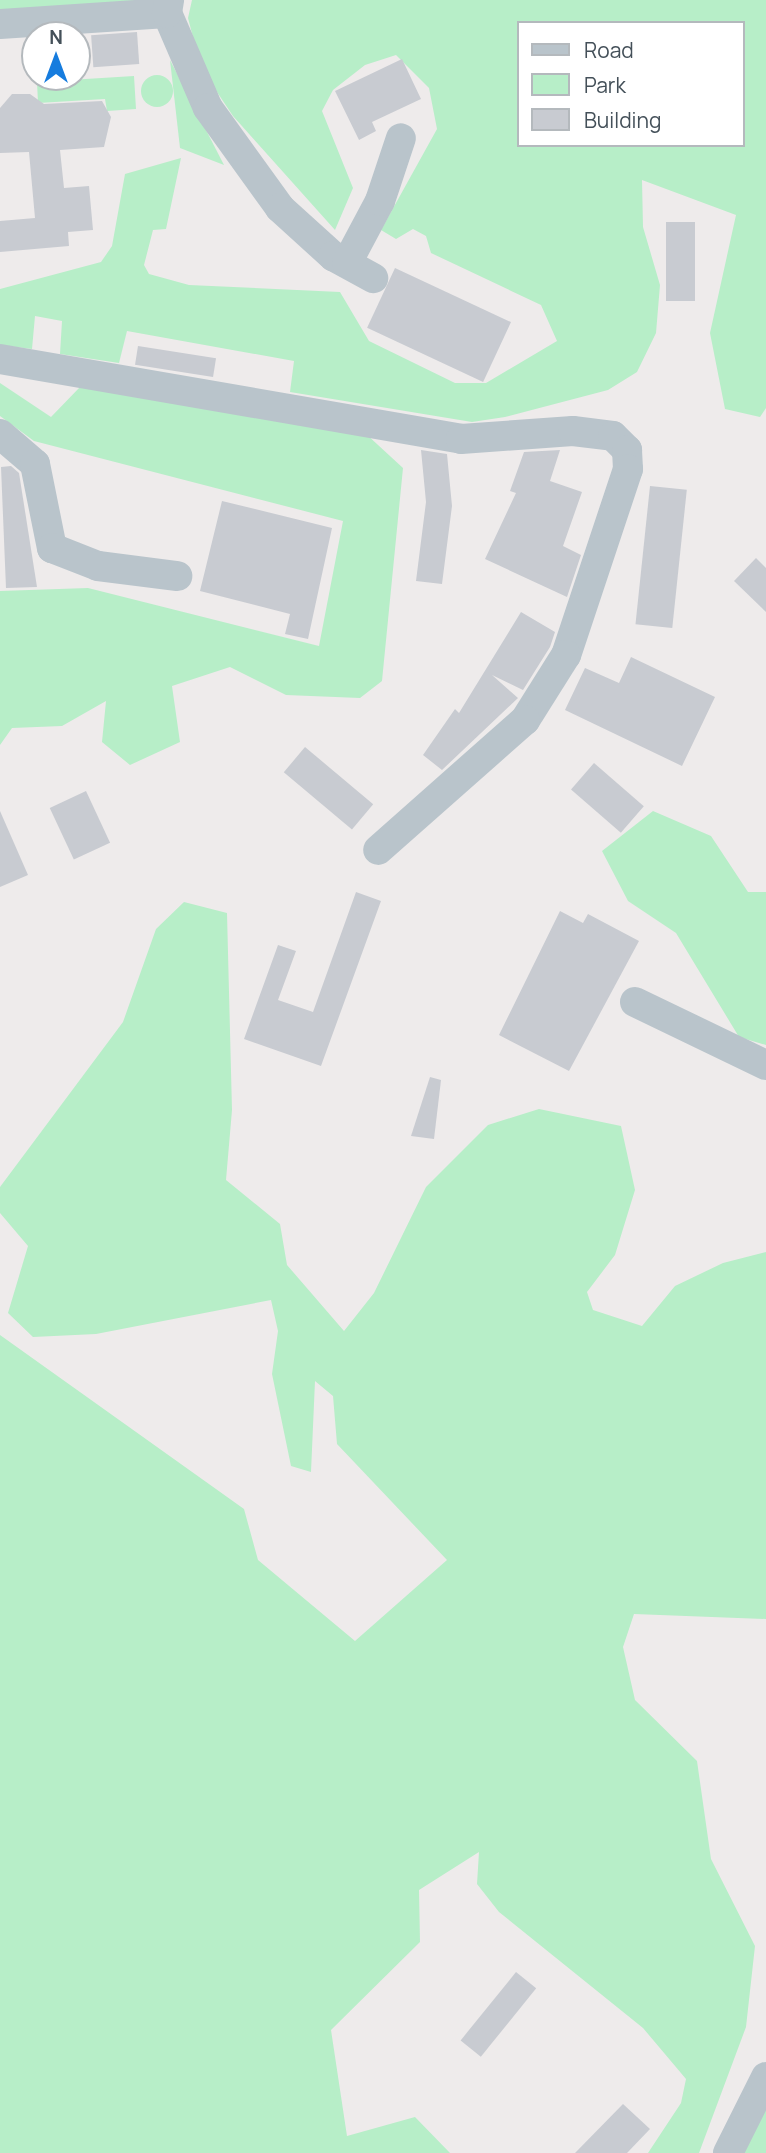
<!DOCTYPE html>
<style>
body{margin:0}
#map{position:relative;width:766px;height:2153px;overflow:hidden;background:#eeebeb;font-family:Manrope,sans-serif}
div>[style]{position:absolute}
.green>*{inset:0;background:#b7eec8}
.round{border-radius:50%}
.building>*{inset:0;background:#c8cbd1;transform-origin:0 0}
.minor>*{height:30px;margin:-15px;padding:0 15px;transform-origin:15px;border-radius:15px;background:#b9c4cb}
span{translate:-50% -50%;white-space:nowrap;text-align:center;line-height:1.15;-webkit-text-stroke:6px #fff;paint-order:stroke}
.legend{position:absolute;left:517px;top:21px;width:228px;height:126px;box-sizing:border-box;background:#fff;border:2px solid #b4b9bd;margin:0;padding:9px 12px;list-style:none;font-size:21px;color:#445059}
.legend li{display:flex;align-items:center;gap:14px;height:35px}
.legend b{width:35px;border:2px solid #b4b9bd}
.north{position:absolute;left:21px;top:21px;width:70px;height:70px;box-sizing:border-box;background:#fff;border:2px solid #b4b9bd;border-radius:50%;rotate:0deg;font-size:19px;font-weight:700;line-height:28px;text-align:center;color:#445059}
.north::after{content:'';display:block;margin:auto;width:24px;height:32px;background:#167cde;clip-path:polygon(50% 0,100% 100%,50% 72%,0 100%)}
</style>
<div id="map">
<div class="green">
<i style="clip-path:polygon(0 0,150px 0,0 13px)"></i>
<i style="clip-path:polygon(evenodd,192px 0,766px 0,766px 408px,760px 417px,725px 409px,710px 333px,736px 215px,642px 180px,643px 227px,660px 285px,656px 333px,637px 372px,608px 390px,505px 417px,472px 422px,290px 392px,294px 361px,127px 331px,119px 363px,60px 354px,62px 321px,35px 316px,32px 349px,0 345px,0 289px,101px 262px,112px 246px,125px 174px,181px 158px,166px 229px,153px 230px,144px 265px,149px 274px,189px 285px,340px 292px,369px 341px,455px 383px,486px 383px,557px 341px,541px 305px,431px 253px,426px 236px,413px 229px,396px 239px,381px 230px,437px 129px,429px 88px,396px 55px,365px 65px,333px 90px,322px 111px,353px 188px,335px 230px,233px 116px,201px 68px,188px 18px,192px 0,519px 23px,743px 23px,743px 145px,519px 145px,519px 23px)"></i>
<i style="clip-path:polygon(170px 60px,224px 165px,180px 148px)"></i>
<i class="round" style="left:141px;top:75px;width:32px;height:32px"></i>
<i style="clip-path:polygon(134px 76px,136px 109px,107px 111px,105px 99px,38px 103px,37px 82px)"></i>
<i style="clip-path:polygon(0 383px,51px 417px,80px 387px,365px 433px,403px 468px,382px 681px,360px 698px,286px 695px,230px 667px,172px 686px,180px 742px,130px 765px,102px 742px,106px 701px,62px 726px,12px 728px,0 745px,0 591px,88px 588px,319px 646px,343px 521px,34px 441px,0 416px)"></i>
<i style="clip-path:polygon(653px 811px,711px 836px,748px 892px,766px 892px,766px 1045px,739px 1037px,676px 933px,628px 901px,602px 851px)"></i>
<i style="clip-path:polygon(184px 902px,227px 913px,232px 1110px,226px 1180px,280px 1224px,287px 1265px,344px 1331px,374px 1293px,426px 1187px,488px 1125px,539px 1109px,621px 1126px,635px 1190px,615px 1255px,587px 1292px,593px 1310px,642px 1326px,675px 1286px,723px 1263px,766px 1252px,766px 1619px,634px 1614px,623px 1647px,635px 1700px,697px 1761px,711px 1859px,755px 1946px,746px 2027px,699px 2153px,648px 2153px,681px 2103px,686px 2079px,643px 2028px,499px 1912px,477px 1884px,479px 1852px,419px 1890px,420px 1942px,331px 2030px,347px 2136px,415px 2117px,450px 2153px,0 2153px,0 1335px,244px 1509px,258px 1560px,355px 1641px,447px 1560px,337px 1444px,333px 1396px,315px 1381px,311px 1472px,291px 1466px,272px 1374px,278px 1331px,271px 1300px,96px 1334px,33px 1337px,8px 1313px,28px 1246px,0 1213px,0 1187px,123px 1022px,156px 929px)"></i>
<i style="clip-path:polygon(766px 2101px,766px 2153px,742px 2153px)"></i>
</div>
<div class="building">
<i style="left:137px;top:32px;width:32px;height:46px;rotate:86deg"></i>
<i style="clip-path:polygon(402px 59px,421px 99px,372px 122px,376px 131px,359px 140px,335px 91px)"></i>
<i style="clip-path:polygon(12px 94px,30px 94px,44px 104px,102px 101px,111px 117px,104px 147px,60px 150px,64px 188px,89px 186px,93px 230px,68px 232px,69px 246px,0 252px,0 221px,35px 218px,29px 152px,0 153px,0 108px)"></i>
<i style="left:666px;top:222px;width:29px;height:79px"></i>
<i style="left:395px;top:268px;width:128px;height:66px;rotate:25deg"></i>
<i style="left:138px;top:346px;width:79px;height:19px;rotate:9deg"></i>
<i style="clip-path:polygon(421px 450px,447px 454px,452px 506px,442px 584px,416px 581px,426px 502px)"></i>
<i style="clip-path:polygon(560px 450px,550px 481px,582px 492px,563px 546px,581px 555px,567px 597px,485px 559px,516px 493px,510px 491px,524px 452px)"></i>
<i style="clip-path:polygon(11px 466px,19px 473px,37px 587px,6px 588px,1px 467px)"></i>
<i style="left:650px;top:486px;width:37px;height:139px;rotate:6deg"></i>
<i style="clip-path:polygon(222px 501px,332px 528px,308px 639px,285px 634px,290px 614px,200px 591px)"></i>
<i style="clip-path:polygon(756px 558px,766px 568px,766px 612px,734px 581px)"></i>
<i style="clip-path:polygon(521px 612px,555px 632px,550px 647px,523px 690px,492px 675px,518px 698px,442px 770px,423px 755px,455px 709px,459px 713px)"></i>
<i style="clip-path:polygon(631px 657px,715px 697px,682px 766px,565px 710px,585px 668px,619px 683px)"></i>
<i style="left:305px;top:747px;width:89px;height:33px;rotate:40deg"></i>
<i style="left:594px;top:763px;width:66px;height:35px;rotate:41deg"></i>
<i style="left:86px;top:791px;width:57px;height:40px;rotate:65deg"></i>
<i style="clip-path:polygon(0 811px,28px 875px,0 887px)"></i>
<i style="clip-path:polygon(356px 892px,381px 901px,321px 1066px,244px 1039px,278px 945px,296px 951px,278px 1000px,313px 1012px)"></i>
<i style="clip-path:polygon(560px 911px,583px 923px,588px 914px,639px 941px,569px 1071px,499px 1035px)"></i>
<i style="clip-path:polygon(430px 1077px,441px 1080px,434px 1139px,411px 1136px)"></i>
<i style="left:516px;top:1972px;width:26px;height:88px;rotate:39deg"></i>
<i style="clip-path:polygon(623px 2104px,650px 2129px,627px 2153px,575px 2153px)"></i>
</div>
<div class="minor">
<i style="left:167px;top:13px;width:103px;rotate:66.7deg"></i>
<i style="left:208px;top:108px;width:123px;rotate:54.2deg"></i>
<i style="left:280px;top:208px;width:72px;rotate:42.2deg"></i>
<i style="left:333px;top:256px;width:46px;rotate:28.8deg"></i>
<i style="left:0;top:24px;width:167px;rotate:-3.8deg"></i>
<i style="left:167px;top:13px;width:13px;rotate:-81deg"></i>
<i style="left:347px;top:263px;width:70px;rotate:-62deg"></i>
<i style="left:380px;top:201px;width:66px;rotate:-71.6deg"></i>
<i style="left:0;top:359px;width:468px;rotate:9.8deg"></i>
<i style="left:461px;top:439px;width:112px;rotate:-4.1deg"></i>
<i style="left:573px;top:431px;width:40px;rotate:7.1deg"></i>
<i style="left:613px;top:436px;width:20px;rotate:45deg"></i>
<i style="left:627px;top:450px;width:19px;rotate:87deg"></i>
<i style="left:628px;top:469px;width:196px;rotate:108.4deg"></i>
<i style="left:566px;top:655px;width:77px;rotate:122.2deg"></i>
<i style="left:525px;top:720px;width:196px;rotate:138.5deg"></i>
<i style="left:0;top:434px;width:46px;rotate:40.6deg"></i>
<i style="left:35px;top:464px;width:86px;rotate:78.6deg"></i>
<i style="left:52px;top:548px;width:49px;rotate:21.4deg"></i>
<i style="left:98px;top:566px;width:80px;rotate:7.2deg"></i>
<i style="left:635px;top:1002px;width:145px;rotate:25.7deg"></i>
<i style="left:728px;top:2153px;width:85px;rotate:-63.4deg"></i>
</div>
<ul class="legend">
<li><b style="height:9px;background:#b9c4cb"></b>Road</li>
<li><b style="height:19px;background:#b7eec8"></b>Park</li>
<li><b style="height:19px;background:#c8cbd1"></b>Building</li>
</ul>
<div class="north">N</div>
</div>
